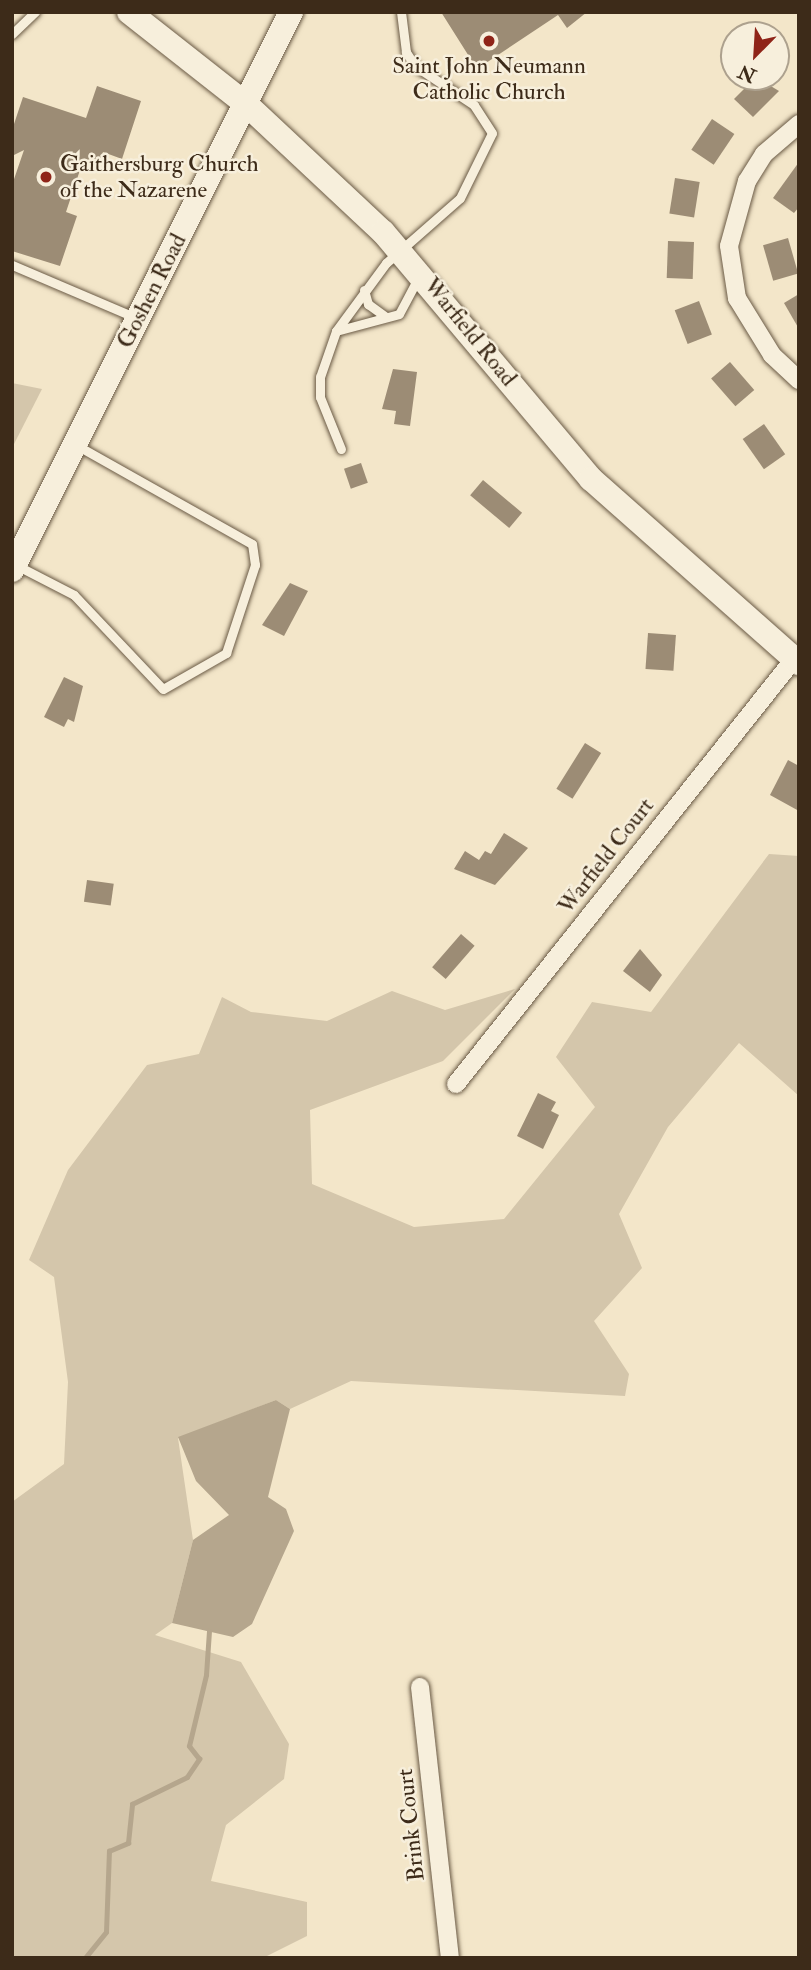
<!DOCTYPE html>
<style>
body{margin:0}
#map{position:relative;width:811px;height:1970px;overflow:hidden;background:#f3e6c9;font-family:"IM FELL Double Pica",serif}
div>[style]{position:absolute}
.green>*{inset:0;background:#d4c6ab}
.water>*{inset:0;background:#b5a68d}
.stream>*{height:4.5px;margin:-2.25px;padding:0 2.25px;transform-origin:2.25px;border-radius:2.25px;background:#b5a68d}
.building>*{inset:0;background:#9c8c75;transform-origin:0 0}
.roads{filter:drop-shadow(0 0 2px #6a5a45) drop-shadow(0 0 2px #6a5a45)}
.lane>*{height:9px;margin:-4.5px;padding:0 4.5px;transform-origin:4.5px;border-radius:4.5px;background:#f7efdc}
.street>*{height:18px;margin:-9px;padding:0 9px;transform-origin:9px;border-radius:9px;background:#f7efdc}
.secondary>*{height:24px;margin:-12px;padding:0 12px;transform-origin:12px;border-radius:12px;background:#f7efdc}
.dots>*{width:19px;height:19px;translate:-50% -50%;box-sizing:border-box;border:4px solid #f7efdc;border-radius:50%}
span{translate:-50% -50%;white-space:nowrap;text-align:center;line-height:1.15;-webkit-text-stroke:5px #f7efdc;paint-order:stroke}
.poi-label{font-size:23px;color:#3d2b19}
.left{translate:0 -50%;text-align:left}
.street-label{font-size:23px;color:#3d2b19}
.frame{position:absolute;inset:0;border:14px solid #3d2b19;pointer-events:none}
.north{position:absolute;left:720px;top:21px;width:70px;height:70px;box-sizing:border-box;background:#f7efdc;border:2px solid #ada18e;border-radius:50%;rotate:204deg;font-size:19px;font-weight:700;line-height:28px;text-align:center;color:#3d2b19}
.north::after{content:'';display:block;margin:auto;width:24px;height:32px;background:#8f2418;clip-path:polygon(50% 0,100% 100%,50% 72%,0 100%)}
</style>
<div id="map">
<div class="green">
<i style="clip-path:polygon(12px 383px,42px 389px,12px 448px)"></i>
<i style="clip-path:polygon(769px 854px,799px 856px,799px 1096px,739px 1043px,668px 1127px,619px 1214px,642px 1268px,594px 1321px,629px 1374px,625px 1396px,351px 1381px,290px 1409px,276px 1400px,178px 1438px,193px 1540px,172px 1623px,155px 1635px,241px 1662px,289px 1744px,284px 1779px,226px 1825px,211px 1881px,307px 1902px,307px 1936px,263px 1958px,12px 1958px,12px 1502px,64px 1464px,68px 1382px,54px 1277px,29px 1260px,68px 1170px,147px 1065px,199px 1054px,222px 997px,251px 1012px,327px 1021px,392px 991px,445px 1010px,515px 989px,443px 1061px,310px 1110px,312px 1184px,414px 1227px,504px 1219px,595px 1107px,556px 1057px,592px 1002px,651px 1012px)"></i>
</div>
<div class="water">
<i style="clip-path:polygon(276px 1400px,290px 1409px,268px 1497px,286px 1509px,294px 1531px,252px 1624px,233px 1637px,172px 1623px,193px 1540px,229px 1515px,196px 1481px,178px 1437px)"></i>
</div>
<div class="stream">
<i style="left:85px;top:1958px;width:33px;rotate:-51deg"></i>
<i style="left:106px;top:1932px;width:81px;rotate:-87.9deg"></i>
<i style="left:109px;top:1851px;width:21px;rotate:-23deg"></i>
<i style="left:128px;top:1843px;width:39px;rotate:-84deg"></i>
<i style="left:132px;top:1804px;width:61px;rotate:-26.1deg"></i>
<i style="left:187px;top:1777px;width:22px;rotate:-56deg"></i>
<i style="left:199px;top:1759px;width:16px;rotate:-128deg"></i>
<i style="left:189px;top:1746px;width:73px;rotate:-76.5deg"></i>
<i style="left:206px;top:1675px;width:44px;rotate:-86.1deg"></i>
</div>
<div class="building">
<i style="clip-path:polygon(441px 12px,587px 12px,567px 28px,558px 15px,477px 69px)"></i>
<i style="clip-path:polygon(756px 77px,779px 91px,753px 117px,734px 99px)"></i>
<i style="clip-path:polygon(97px 86px,141px 101px,122px 159px,103px 152px,97px 169px,82px 164px,66px 212px,77px 216px,60px 266px,12px 251px,12px 185px,24px 150px,12px 156px,12px 130px,23px 97px,86px 118px)"></i>
<i style="left:712px;top:119px;width:27px;height:37px;rotate:34deg"></i>
<i style="clip-path:polygon(799px 162px,799px 207px,794px 213px,773px 198px)"></i>
<i style="left:675px;top:178px;width:25px;height:36px;rotate:9deg"></i>
<i style="left:788px;top:238px;width:37px;height:26px;rotate:74deg"></i>
<i style="left:668px;top:241px;width:26px;height:37px;rotate:2deg"></i>
<i style="clip-path:polygon(799px 294px,799px 329px,784px 303px)"></i>
<i style="left:699px;top:301px;width:36px;height:26px;rotate:69deg"></i>
<i style="left:730px;top:362px;width:37px;height:25px;rotate:49deg"></i>
<i style="clip-path:polygon(393px 369px,417px 372px,410px 426px,394px 424px,396px 411px,382px 409px)"></i>
<i style="left:764px;top:424px;width:37px;height:26px;rotate:55deg"></i>
<i style="left:361px;top:463px;width:21px;height:18px;rotate:71deg"></i>
<i style="left:483px;top:480px;width:51px;height:20px;rotate:40deg"></i>
<i style="clip-path:polygon(290px 583px,308px 591px,284px 636px,262px 625px)"></i>
<i style="left:648px;top:633px;width:28px;height:36px;rotate:4deg"></i>
<i style="clip-path:polygon(64px 677px,83px 686px,74px 722px,68px 719px,64px 727px,44px 717px)"></i>
<i style="left:585px;top:743px;width:19px;height:54px;rotate:32deg"></i>
<i style="clip-path:polygon(788px 760px,799px 766px,799px 811px,770px 795px)"></i>
<i style="clip-path:polygon(504px 833px,528px 848px,495px 885px,454px 869px,465px 851px,479px 860px,485px 851px,491px 854px)"></i>
<i style="left:87px;top:880px;width:27px;height:22px;rotate:8deg"></i>
<i style="left:461px;top:934px;width:18px;height:44px;rotate:41deg"></i>
<i style="clip-path:polygon(640px 949px,662px 975px,650px 992px,623px 971px)"></i>
<i style="clip-path:polygon(538px 1093px,556px 1102px,551px 1111px,559px 1115px,543px 1149px,517px 1136px)"></i>
</div>
<div class="roads">
<div class="lane">
<i style="left:12px;top:34px;width:32px;rotate:-44deg"></i>
<i style="left:12px;top:265px;width:135px;rotate:23.1deg"></i>
<i style="left:364px;top:290px;width:15px;rotate:74deg"></i>
<i style="left:368px;top:304px;width:22px;rotate:36deg"></i>
<i style="left:336px;top:331px;width:65px;rotate:-15.1deg"></i>
<i style="left:399px;top:314px;width:40px;rotate:-62deg"></i>
<i style="left:341px;top:449px;width:56px;rotate:-112deg"></i>
<i style="left:320px;top:397px;width:20px;rotate:-90deg"></i>
<i style="left:320px;top:377px;width:49px;rotate:-70.8deg"></i>
<i style="left:336px;top:331px;width:84px;rotate:-53.7deg"></i>
<i style="left:386px;top:263px;width:98px;rotate:-41.3deg"></i>
<i style="left:460px;top:198px;width:72px;rotate:-63.8deg"></i>
<i style="left:492px;top:133px;width:33px;rotate:-123deg"></i>
<i style="left:474px;top:105px;width:71px;rotate:-146.5deg"></i>
<i style="left:415px;top:66px;width:17px;rotate:-123deg"></i>
<i style="left:406px;top:52px;width:40px;rotate:-97.1deg"></i>
<i style="left:16px;top:565px;width:65px;rotate:27.3deg"></i>
<i style="left:74px;top:595px;width:129px;rotate:46.6deg"></i>
<i style="left:163px;top:689px;width:73px;rotate:-29.7deg"></i>
<i style="left:226px;top:653px;width:93px;rotate:-71.8deg"></i>
<i style="left:255px;top:565px;width:21px;rotate:-98deg"></i>
<i style="left:252px;top:544px;width:200px;rotate:-150.6deg"></i>
</div>
<div class="street">
<i style="left:799px;top:124px;width:46px;rotate:139.4deg"></i>
<i style="left:764px;top:154px;width:32px;rotate:122deg"></i>
<i style="left:747px;top:181px;width:67px;rotate:105.5deg"></i>
<i style="left:729px;top:246px;width:53px;rotate:81.3deg"></i>
<i style="left:737px;top:298px;width:67px;rotate:58.4deg"></i>
<i style="left:772px;top:355px;width:37px;rotate:43deg"></i>
<i style="left:456px;top:1084px;width:543px;rotate:-51.5deg"></i>
<i style="left:420px;top:1687px;width:273px;rotate:83.7deg"></i>
</div>
<div class="secondary">
<i style="left:129px;top:12px;width:149px;rotate:38.2deg"></i>
<i style="left:246px;top:104px;width:187px;rotate:43.1deg"></i>
<i style="left:383px;top:232px;width:323px;rotate:49.9deg"></i>
<i style="left:591px;top:479px;width:278px;rotate:41.5deg"></i>
<i style="left:12px;top:570px;width:624px;rotate:-63.43deg"></i>
</div>
</div>
<div class="dots">
<i style="left:489px;top:41px;background:#8f2418"></i>
<i style="left:46px;top:177px;background:#8f2418"></i>
</div>
<div class="poi-label">
<span style="left:489px;top:79px">Saint John Neumann<br>Catholic Church</span>
<span class="left" style="left:60px;top:177px">Gaithersburg Church<br>of the Nazarene</span>
</div>
<div class="street-label">
<span style="left:152px;top:291px;rotate:-63deg">Goshen Road</span>
<span style="left:470px;top:332px;rotate:51deg">Warfield Road</span>
<span style="left:606px;top:856px;rotate:-52deg">Warfield Court</span>
<span style="left:411px;top:1825px;rotate:-96deg">Brink Court</span>
</div>
<div class="frame"></div>
<div class="north">N</div>
</div>
